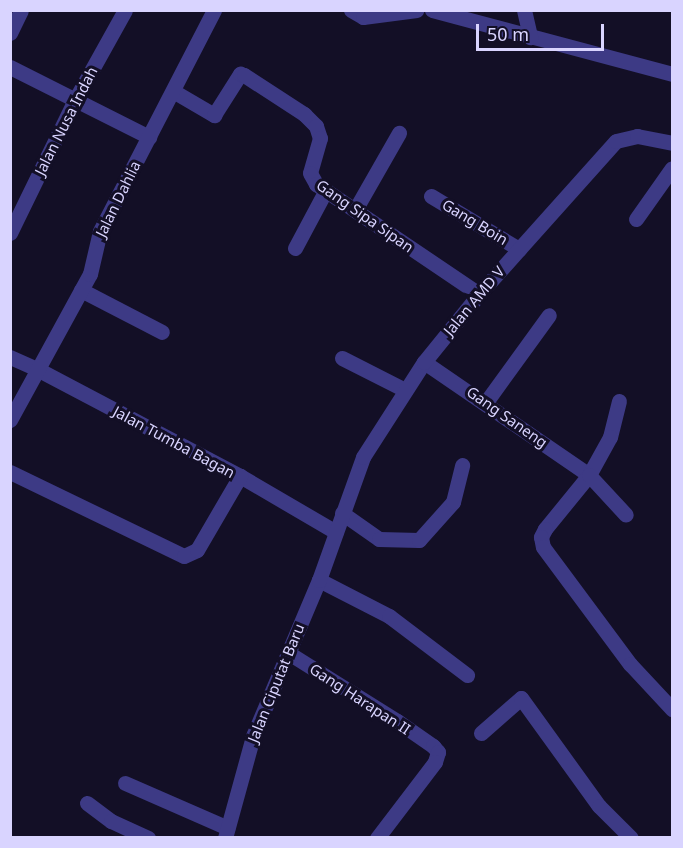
<!DOCTYPE html>
<style>
body{margin:0}
#map{position:relative;width:683px;height:848px;overflow:hidden;background:#130f26;font-family:"Noto Sans",sans-serif}
div>[style]{position:absolute}
.minor>*{height:15px;margin:-7.5px;padding:0 7.5px;transform-origin:7.5px;border-radius:7.5px;background:#3d3a85}
span{translate:-50% -50%;white-space:nowrap;text-align:center;line-height:1.15;-webkit-text-stroke:6px #130f26;paint-order:stroke}
.street-label{font-size:15px;color:#d9d4ff}
.frame{position:absolute;inset:0;border:12px solid #d9d4ff;pointer-events:none}
.scale{position:absolute;left:476px;top:24px;width:128px;height:27px;box-sizing:border-box;border:3px solid #d9d4ff;border-top:0;padding-left:8px;font-size:18px;line-height:21px;white-space:nowrap;color:#d9d4ff;-webkit-text-stroke:4px #130f26;paint-order:stroke}
</style>
<div id="map">
<div class="minor">
<i style="left:351px;top:10px;width:14px;rotate:30deg"></i>
<i style="left:363px;top:17px;width:54px;rotate:-7.4deg"></i>
<i style="left:432px;top:10px;width:248px;rotate:14.9deg"></i>
<i style="left:524px;top:10px;width:28px;rotate:77deg"></i>
<i style="left:10px;top:33px;width:25px;rotate:-64deg"></i>
<i style="left:10px;top:67px;width:156px;rotate:26.7deg"></i>
<i style="left:173px;top:91px;width:48px;rotate:30.3deg"></i>
<i style="left:214px;top:115px;width:49px;rotate:-57.6deg"></i>
<i style="left:240px;top:74px;width:4px;rotate:14deg"></i>
<i style="left:244px;top:75px;width:72px;rotate:33deg"></i>
<i style="left:304px;top:114px;width:17px;rotate:45deg"></i>
<i style="left:316px;top:126px;width:13px;rotate:72deg"></i>
<i style="left:320px;top:138px;width:36px;rotate:106deg"></i>
<i style="left:310px;top:173px;width:13px;rotate:61deg"></i>
<i style="left:316px;top:184px;width:197px;rotate:34deg"></i>
<i style="left:431px;top:196px;width:103px;rotate:31.1deg"></i>
<i style="left:355px;top:210px;width:89px;rotate:-60.3deg"></i>
<i style="left:636px;top:219px;width:62px;rotate:-54.8deg"></i>
<i style="left:10px;top:233px;width:148px;rotate:-64deg"></i>
<i style="left:75px;top:100px;width:103px;rotate:-60.9deg"></i>
<i style="left:295px;top:248px;width:66px;rotate:-61.9deg"></i>
<i style="left:81px;top:290px;width:91px;rotate:27.4deg"></i>
<i style="left:10px;top:357px;width:32px;rotate:24deg"></i>
<i style="left:39px;top:370px;width:227px;rotate:27.8deg"></i>
<i style="left:240px;top:476px;width:111px;rotate:30.3deg"></i>
<i style="left:342px;top:358px;width:71px;rotate:26.9deg"></i>
<i style="left:424px;top:362px;width:200px;rotate:34.4deg"></i>
<i style="left:589px;top:475px;width:70px;rotate:129.2deg"></i>
<i style="left:545px;top:529px;width:9px;rotate:117deg"></i>
<i style="left:541px;top:537px;width:10px;rotate:79deg"></i>
<i style="left:543px;top:547px;width:146px;rotate:53.4deg"></i>
<i style="left:630px;top:664px;width:62px;rotate:47deg"></i>
<i style="left:619px;top:401px;width:37px;rotate:104deg"></i>
<i style="left:610px;top:437px;width:43px;rotate:118.9deg"></i>
<i style="left:589px;top:475px;width:54px;rotate:47.2deg"></i>
<i style="left:486px;top:402px;width:107px;rotate:-54.1deg"></i>
<i style="left:10px;top:420px;width:166px;rotate:-61.3deg"></i>
<i style="left:90px;top:274px;width:44px;rotate:-76.9deg"></i>
<i style="left:100px;top:231px;width:249px;rotate:-62.7deg"></i>
<i style="left:10px;top:472px;width:193px;rotate:25.8deg"></i>
<i style="left:184px;top:556px;width:14px;rotate:-25deg"></i>
<i style="left:197px;top:550px;width:86px;rotate:-59.8deg"></i>
<i style="left:342px;top:513px;width:45px;rotate:35.1deg"></i>
<i style="left:379px;top:539px;width:40px;rotate:1.4deg"></i>
<i style="left:419px;top:540px;width:51px;rotate:-48.2deg"></i>
<i style="left:453px;top:502px;width:38px;rotate:-76deg"></i>
<i style="left:319px;top:580px;width:79px;rotate:27.2deg"></i>
<i style="left:389px;top:616px;width:98px;rotate:37.1deg"></i>
<i style="left:287px;top:652px;width:130px;rotate:32.1deg"></i>
<i style="left:397px;top:721px;width:44px;rotate:34.8deg"></i>
<i style="left:433px;top:746px;width:8px;rotate:50deg"></i>
<i style="left:438px;top:752px;width:10px;rotate:107deg"></i>
<i style="left:435px;top:762px;width:96px;rotate:127.3deg"></i>
<i style="left:481px;top:733px;width:53px;rotate:-41.2deg"></i>
<i style="left:521px;top:698px;width:133px;rotate:54.2deg"></i>
<i style="left:599px;top:806px;width:45px;rotate:45deg"></i>
<i style="left:125px;top:783px;width:112px;rotate:23.6deg"></i>
<i style="left:87px;top:803px;width:30px;rotate:37deg"></i>
<i style="left:111px;top:821px;width:41px;rotate:24.7deg"></i>
<i style="left:225px;top:838px;width:106px;rotate:-74.6deg"></i>
<i style="left:253px;top:736px;width:169px;rotate:-67.1deg"></i>
<i style="left:319px;top:580px;width:131px;rotate:-70.3deg"></i>
<i style="left:363px;top:457px;width:113px;rotate:-57.3deg"></i>
<i style="left:424px;top:362px;width:87px;rotate:-51deg"></i>
<i style="left:479px;top:294px;width:205px;rotate:-48.2deg"></i>
<i style="left:616px;top:141px;width:22px;rotate:-13deg"></i>
<i style="left:637px;top:136px;width:36px;rotate:11deg"></i>
</div>
<div class="street-label">
<span style="left:66px;top:121px;rotate:-63deg">Jalan Nusa Indah</span>
<span style="left:118px;top:199px;rotate:-64deg">Jalan Dahlia</span>
<span style="left:365px;top:216px;rotate:35deg">Gang Sipa Sipan</span>
<span style="left:475px;top:222px;rotate:31deg">Gang Boin</span>
<span style="left:474px;top:301px;rotate:-50deg">Jalan AMD V</span>
<span style="left:507px;top:417px;rotate:35deg">Gang Saneng</span>
<span style="left:174px;top:442px;rotate:28deg">Jalan Tumba Bagan</span>
<span style="left:276px;top:683px;rotate:-68deg">Jalan Ciputat Baru</span>
<span style="left:360px;top:699px;rotate:33deg">Gang Harapan II</span>
</div>
<div class="frame"></div>
<div class="scale">50 m</div>
</div>
